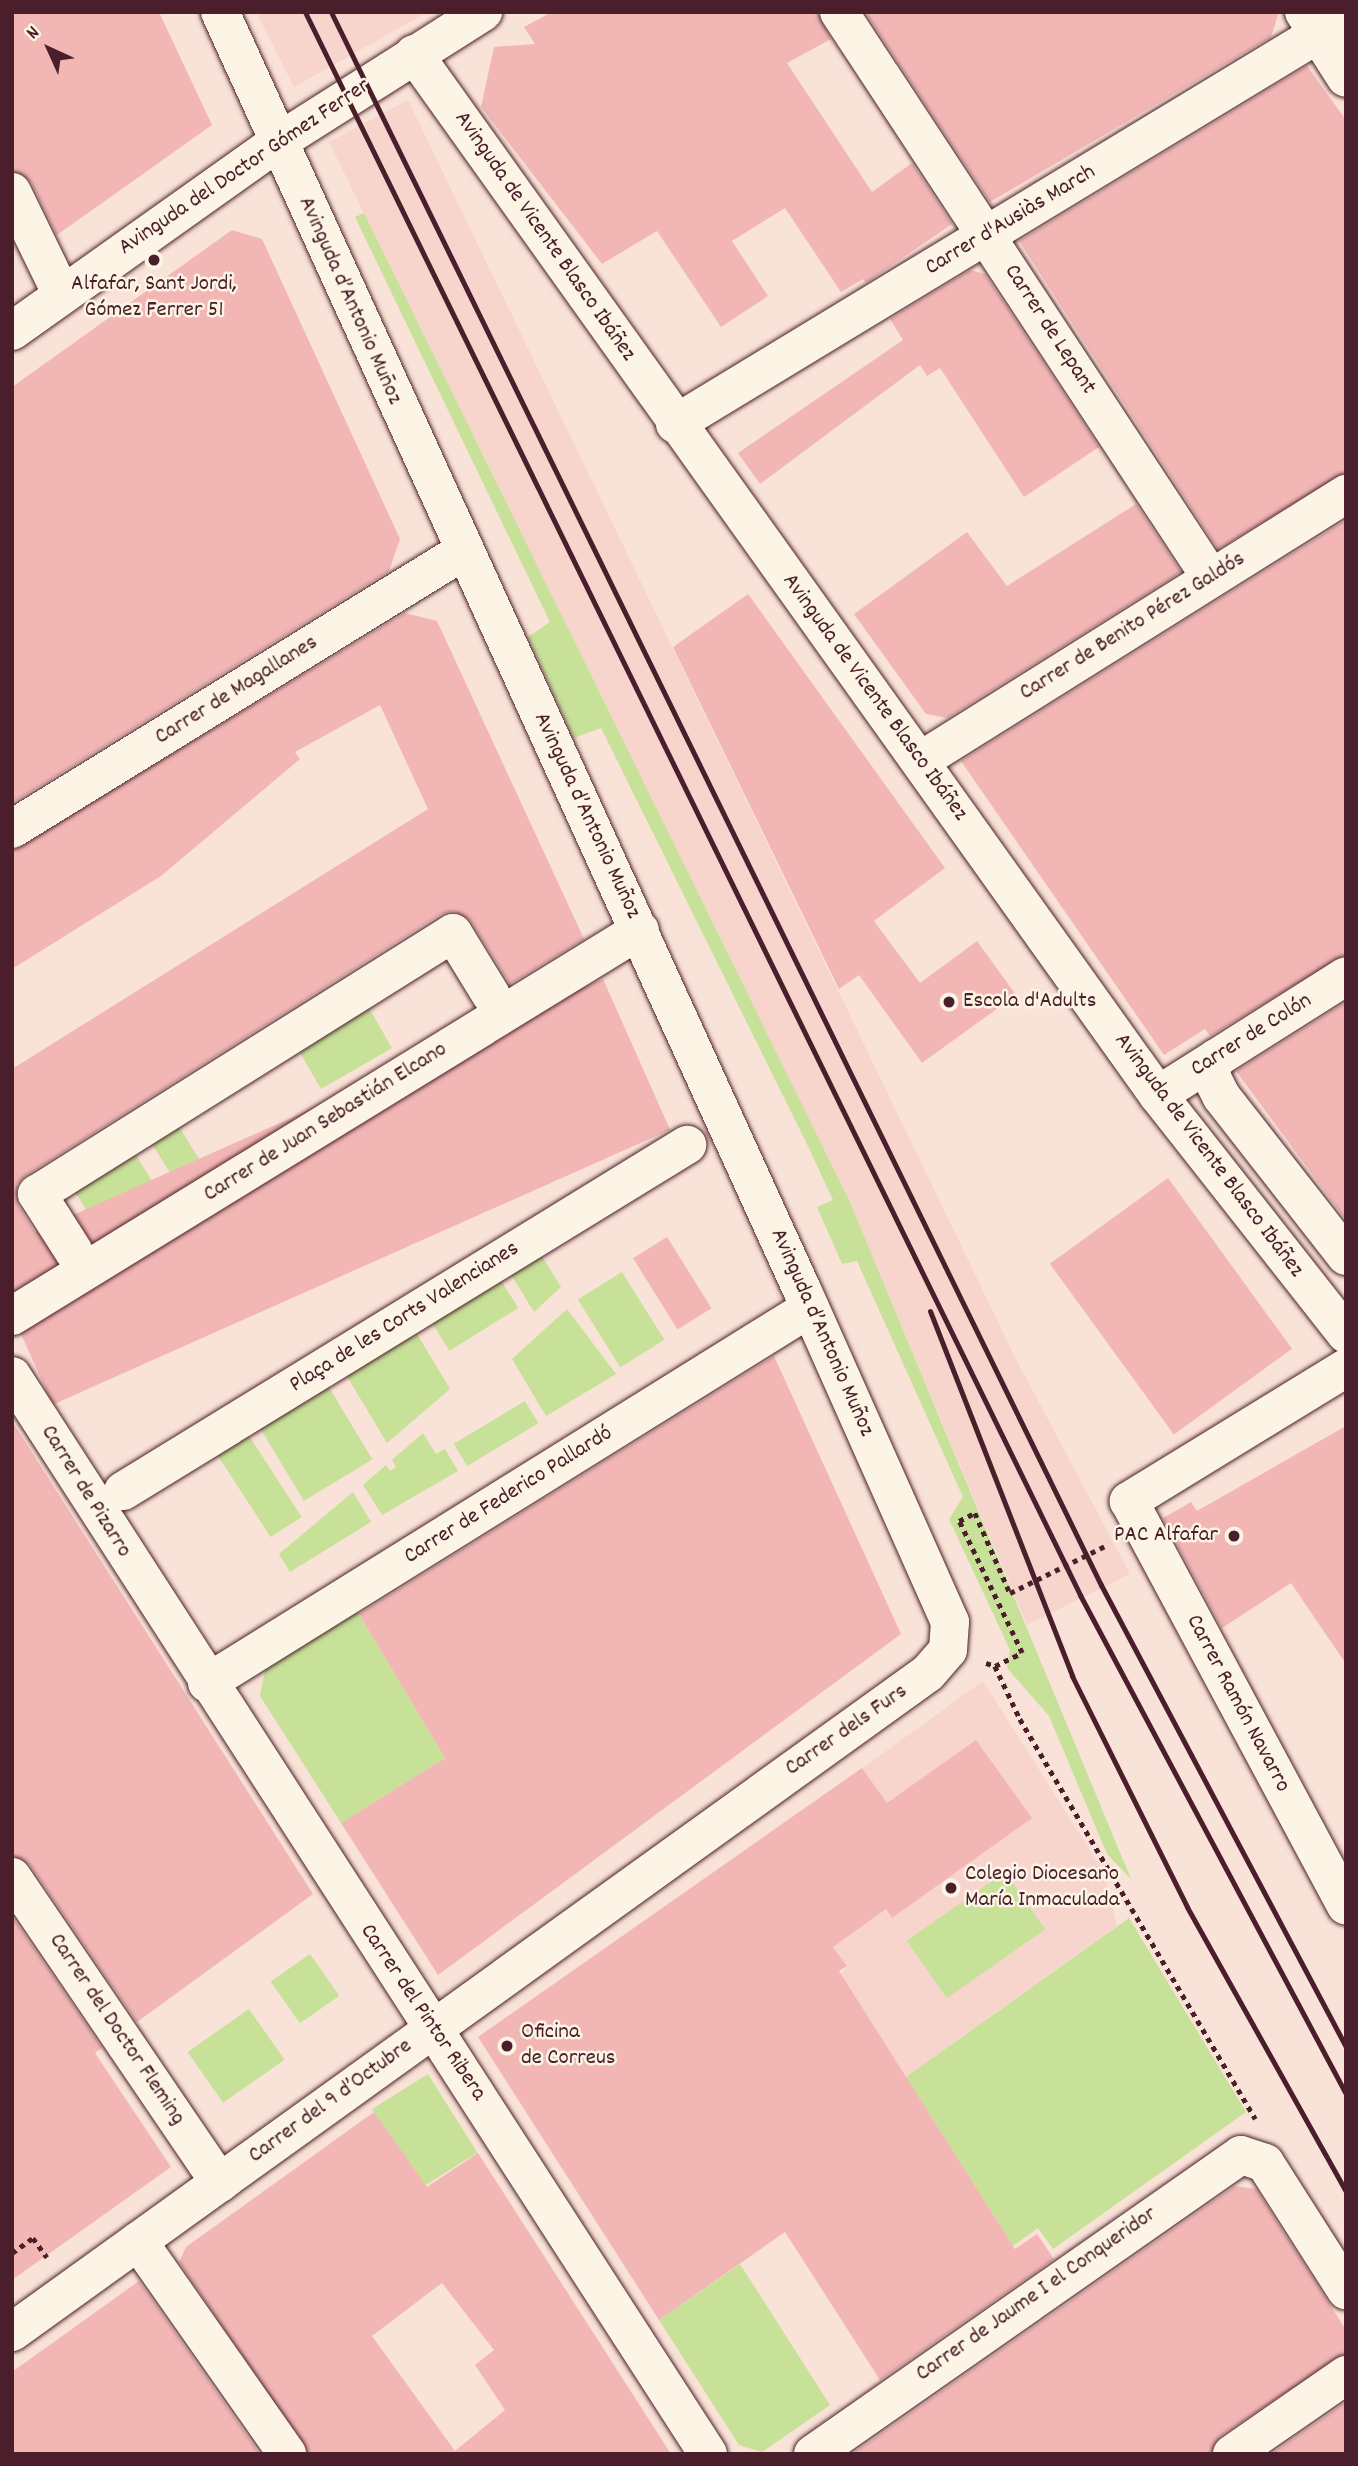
<!DOCTYPE html>
<meta charset="utf-8">
<style>
body{margin:0}
#map{position:relative;width:1358px;height:2466px;overflow:hidden;background:#f9e2d7;font-family:Dekko,sans-serif}
div>[style]{position:absolute}
.built>*{inset:0;background:#f7d5cd}
.green>*{inset:0;background:#c7e198;transform-origin:0 0}
.building>*{inset:0;background:#f2b7b5;transform-origin:0 0}
.path>*{height:4.5px;margin-top:-2.25px;transform-origin:0;background:repeating-linear-gradient(90deg,#4a1f2b 0 5px,transparent 0 10px)}
.roads{filter:drop-shadow(0 0 2px #4a1f2b) drop-shadow(0 0 2px #4a1f2b)}
.minor>*{height:38px;margin:-19px;padding:0 19px;transform-origin:19px;border-radius:19px;background:#fcf5e5}
.rail>*{height:5px;margin:-2.5px;padding:0 2.5px;transform-origin:2.5px;border-radius:2.5px;background:#4a1f2b}
.path-bridge>*{height:4.5px;margin-top:-2.25px;transform-origin:0;background:repeating-linear-gradient(90deg,#4a1f2b 0 5px,transparent 0 10px)}
.dots>*{width:19px;height:19px;translate:-50% -50%;box-sizing:border-box;border:4px solid #fcf5e5;border-radius:50%}
span{translate:-50% -50%;white-space:nowrap;text-align:center;line-height:1.15;-webkit-text-stroke:5px #fcf5e5;paint-order:stroke}
.street-label{font-size:23px;color:#4a1f2b}
.poi-label{font-size:23px;color:#4a1f2b}
.left{translate:0 -50%;text-align:left}
.right{translate:-100% -50%;text-align:right}
.frame{position:absolute;inset:0;border:14px solid #4a1f2b;pointer-events:none}
.north{position:absolute;left:14px;top:14px;width:70px;height:70px;-webkit-text-stroke:5px #fcf5e5;paint-order:stroke;rotate:315deg;font-size:19px;font-weight:700;line-height:28px;text-align:center;color:#4a1f2b}
.north::after{content:'';display:block;margin:auto;width:24px;height:32px;background:#4a1f2b;clip-path:polygon(50% 0,100% 100%,50% 72%,0 100%)}
</style>
<div id="map">
<div class="built">
<i style="clip-path:polygon(256px 12px,428px 12px,294px 87px)"></i>
<i style="clip-path:polygon(408px 100px,1015px 1357px,1130px 1574px,1027px 1625px,850px 1202px,329px 142px)"></i>
<i style="clip-path:polygon(983px 1681px,1105px 1874px,1117px 1926px,906px 2077px,841px 1975px,847px 1966px,759px 1843px)"></i>
</div>
<div class="green">
<i style="clip-path:polygon(364px 213px,850px 1202px,1131px 1879px,1107px 1854px,1049px 1716px,1007px 1668px,1010px 1650px,949px 1519px,963px 1497px,857px 1261px,842px 1264px,817px 1207px,833px 1200px,805px 1140px,601px 728px,574px 738px,528px 637px,550px 622px,355px 217px)"></i>
<i style="left:366px;top:1003px;width:52px;height:82px;rotate:60deg"></i>
<i style="left:176px;top:1122px;width:51px;height:32px;rotate:58deg"></i>
<i style="left:132px;top:1149px;width:51px;height:71px;rotate:58deg"></i>
<i style="clip-path:polygon(538px 1250px,561px 1287px,534px 1312px,507px 1268px)"></i>
<i style="left:622px;top:1272px;width:80px;height:52px;rotate:58deg"></i>
<i style="left:497px;top:1274px;width:40px;height:81px;rotate:58deg"></i>
<i style="clip-path:polygon(567px 1309px,616px 1374px,546px 1416px,512px 1359px)"></i>
<i style="clip-path:polygon(413px 1327px,450px 1389px,387px 1443px,342px 1368px)"></i>
<i style="left:324px;top:1379px;width:94px;height:80px;rotate:59deg"></i>
<i style="left:525px;top:1401px;width:26px;height:83px;rotate:59deg"></i>
<i style="left:244px;top:1428px;width:106px;height:37px;rotate:57deg"></i>
<i style="clip-path:polygon(423px 1433px,436px 1454px,445px 1449px,458px 1471px,382px 1515px,363px 1485px,386px 1465px,390px 1471px,396px 1467px,392px 1460px)"></i>
<i style="clip-path:polygon(353px 1492px,371px 1522px,290px 1572px,279px 1554px)"></i>
<i style="clip-path:polygon(356px 1609px,445px 1758px,341px 1823px,260px 1696px,266px 1665px)"></i>
<i style="left:1005px;top:1872px;width:70px;height:120px;rotate:55deg"></i>
<i style="clip-path:polygon(1129px 1918px,1246px 2112px,1053px 2249px,1038px 2228px,1013px 2246px,906px 2077px)"></i>
<i style="left:310px;top:1954px;width:51px;height:48px;rotate:55deg"></i>
<i style="left:249px;top:2009px;width:62px;height:75px;rotate:55deg"></i>
<i style="left:428px;top:2074px;width:93px;height:66px;rotate:58deg"></i>
<i style="clip-path:polygon(740px 2264px,830px 2405px,762px 2452px,739px 2445px,659px 2320px)"></i>
</div>
<div class="building">
<i style="clip-path:polygon(12px 12px,159px 12px,212px 125px,57px 235px,31px 182px,12px 170px)"></i>
<i style="clip-path:polygon(552px 12px,817px 12px,831px 39px,787px 63px,872px 192px,912px 163px,952px 224px,866px 283px,863px 279px,841px 292px,785px 208px,732px 241px,768px 296px,721px 327px,657px 231px,602px 264px,481px 107px,494px 47px,535px 44px,524px 27px)"></i>
<i style="clip-path:polygon(865px 12px,1279px 12px,1271px 37px,990px 202px)"></i>
<i style="clip-path:polygon(1307px 66px,1346px 120px,1346px 472px,1218px 549px,1019px 241px)"></i>
<i style="clip-path:polygon(232px 230px,262px 239px,400px 539px,389px 571px,12px 803px,12px 387px)"></i>
<i style="clip-path:polygon(970px 270px,985px 274px,1099px 447px,1024px 497px,940px 368px,927px 376px,920px 365px,760px 484px,738px 453px,903px 340px,890px 319px)"></i>
<i style="clip-path:polygon(1136px 504px,1181px 572px,947px 718px,926px 714px,854px 614px,967px 532px,1007px 586px)"></i>
<i style="clip-path:polygon(1346px 520px,1346px 954px,1210px 1036px,1205px 1029px,1164px 1055px,961px 761px)"></i>
<i style="clip-path:polygon(748px 594px,945px 868px,874px 921px,920px 983px,977px 941px,1016px 995px,922px 1063px,859px 975px,839px 989px,673px 647px)"></i>
<i style="clip-path:polygon(405px 613px,437px 621px,584px 939px,510px 984px,471px 921px,453px 911px,441px 914px,25px 1176px,17px 1184px,18px 1205px,55px 1264px,12px 1290px,12px 1069px,428px 809px,380px 705px,295px 752px,300px 759px,161px 876px,12px 969px,12px 851px)"></i>
<i style="left:603px;top:979px;width:165px;height:676px;rotate:66deg"></i>
<i style="clip-path:polygon(1346px 1002px,1346px 1220px,1236px 1071px)"></i>
<i style="left:1168px;top:1178px;width:211px;height:146px;rotate:54deg"></i>
<i style="left:667px;top:1237px;width:84px;height:40px;rotate:58deg"></i>
<i style="clip-path:polygon(774px 1356px,901px 1634px,438px 1975px,341px 1823px,445px 1758px,359px 1614px)"></i>
<i style="clip-path:polygon(12px 1421px,313px 1894px,137px 2022px,30px 1865px,12px 1855px)"></i>
<i style="clip-path:polygon(1346px 1426px,1346px 1664px,1291px 1583px,1222px 1628px,1163px 1518px,1191px 1502px,1197px 1511px)"></i>
<i style="clip-path:polygon(976px 1740px,1032px 1818px,892px 1918px,886px 1909px,833px 1947px,847px 1966px,839px 1971px,1015px 2249px,1037px 2234px,1054px 2259px,880px 2380px,785px 2232px,659px 2320px,478px 2037px,862px 1768px,887px 1803px)"></i>
<i style="clip-path:polygon(12px 1916px,102px 2048px,95px 2053px,171px 2167px,12px 2280px)"></i>
<i style="clip-path:polygon(evenodd,374px 2112px,427px 2187px,478px 2153px,671px 2454px,309px 2454px,179px 2262px,186px 2247px,374px 2112px,442px 2283px,494px 2350px,475px 2365px,505px 2410px,455px 2451px,372px 2336px,442px 2283px)"></i>
<i style="clip-path:polygon(1235px 2186px,1256px 2189px,1346px 2330px,1346px 2353px,1220px 2436px,1210px 2454px,852px 2454px)"></i>
<i style="clip-path:polygon(139px 2281px,260px 2454px,12px 2454px,12px 2372px)"></i>
<i style="clip-path:polygon(1346px 2402px,1346px 2454px,1271px 2454px)"></i>
</div>
<div class="path">
<i style="left:986px;top:1663px;width:9px;rotate:18deg"></i>
<i style="left:995px;top:1666px;width:30px;rotate:-26deg"></i>
<i style="left:1022px;top:1653px;width:146px;rotate:-115.5deg"></i>
<i style="left:959px;top:1521px;width:18px;rotate:-27deg"></i>
<i style="left:975px;top:1513px;width:87px;rotate:66.4deg"></i>
<i style="left:995px;top:1666px;width:59px;rotate:64.7deg"></i>
<i style="left:1020px;top:1719px;width:464px;rotate:59.5deg"></i>
<i style="left:12px;top:2253px;width:26px;rotate:-36deg"></i>
<i style="left:33px;top:2238px;width:24px;rotate:54deg"></i>
</div>
<div class="roads">
<div class="minor">
<i style="left:839px;top:12px;width:677px;rotate:56.69deg"></i>
<i style="left:1304px;top:12px;width:78px;rotate:57.5deg"></i>
<i style="left:414px;top:54px;width:1280px;rotate:54.45deg"></i>
<i style="left:1158px;top:1095px;width:304px;rotate:51.8deg"></i>
<i style="left:12px;top:192px;width:114px;rotate:64.1deg"></i>
<i style="left:12px;top:331px;width:326px;rotate:-35.4deg"></i>
<i style="left:278px;top:142px;width:243px;rotate:-32.4deg"></i>
<i style="left:675px;top:424px;width:785px;rotate:-31.24deg"></i>
<i style="left:920px;top:761px;width:503px;rotate:-32.08deg"></i>
<i style="left:12px;top:829px;width:528px;rotate:-31.61deg"></i>
<i style="left:1216px;top:1058px;width:17px;rotate:111deg"></i>
<i style="left:1210px;top:1074px;width:25px;rotate:63deg"></i>
<i style="left:1221px;top:1096px;width:203px;rotate:52deg"></i>
<i style="left:1158px;top:1095px;width:222px;rotate:-32.3deg"></i>
<i style="left:74px;top:1252px;width:69px;rotate:-122.5deg"></i>
<i style="left:37px;top:1194px;width:491px;rotate:-32.1deg"></i>
<i style="left:453px;top:933px;width:73px;rotate:58.5deg"></i>
<i style="left:12px;top:1316px;width:737px;rotate:-31.58deg"></i>
<i style="left:1346px;top:1368px;width:255px;rotate:148.5deg"></i>
<i style="left:1129px;top:1501px;width:459px;rotate:61.8deg"></i>
<i style="left:12px;top:1376px;width:1283px;rotate:57.15deg"></i>
<i style="left:123px;top:1491px;width:662px;rotate:-31.53deg"></i>
<i style="left:207px;top:1683px;width:710px;rotate:-31.88deg"></i>
<i style="left:12px;top:1877px;width:370px;rotate:55.8deg"></i>
<i style="left:138px;top:2241px;width:260px;rotate:55deg"></i>
<i style="left:12px;top:2332px;width:1128px;rotate:-35.73deg"></i>
<i style="left:928px;top:1673px;width:30px;rotate:-49deg"></i>
<i style="left:948px;top:1650px;width:28px;rotate:-86deg"></i>
<i style="left:950px;top:1622px;width:363px;rotate:-114deg"></i>
<i style="left:802px;top:1290px;width:1404px;rotate:-114.48deg"></i>
<i style="left:813px;top:2454px;width:522px;rotate:-34.94deg"></i>
<i style="left:1241px;top:2155px;width:25px;rotate:18deg"></i>
<i style="left:1265px;top:2163px;width:151px;rotate:57.5deg"></i>
<i style="left:1232px;top:2454px;width:139px;rotate:-34.7deg"></i>
</div>
</div>
<div class="rail">
<i style="left:305px;top:12px;width:1763px;rotate:63.91deg"></i>
<i style="left:1080px;top:1595px;width:565px;rotate:61.94deg"></i>
<i style="left:331px;top:12px;width:1751px;rotate:63.92deg"></i>
<i style="left:1101px;top:1585px;width:523px;rotate:62.06deg"></i>
<i style="left:930px;top:1311px;width:392px;rotate:68.7deg"></i>
<i style="left:1072px;top:1676px;width:258px;rotate:63.5deg"></i>
<i style="left:1187px;top:1907px;width:325px;rotate:60.8deg"></i>
</div>
<div class="path-bridge">
<i style="left:1010px;top:1593px;width:106px;rotate:-26.3deg"></i>
</div>
<div class="dots">
<i style="left:154px;top:260px;background:#4a1f2b"></i>
<i style="left:949px;top:1002px;background:#4a1f2b"></i>
<i style="left:1234px;top:1536px;background:#4a1f2b"></i>
<i style="left:951px;top:1888px;background:#4a1f2b"></i>
<i style="left:507px;top:2046px;background:#4a1f2b"></i>
</div>
<div class="street-label">
<span style="left:245px;top:168px;rotate:-34deg">Avinguda del Doctor Gómez Ferrer</span>
<span style="left:1011px;top:221px;rotate:-31deg">Carrer d'Ausiàs March</span>
<span style="left:544px;top:237px;rotate:55deg">Avinguda de Vicente Blasco Ibáñez</span>
<span style="left:349px;top:301px;rotate:66deg">Avinguda d’Antonio Muñoz</span>
<span style="left:1049px;top:330px;rotate:57deg">Carrer de Lepant</span>
<span style="left:1133px;top:627px;rotate:-32deg">Carrer de Benito Pérez Galdós</span>
<span style="left:237px;top:691px;rotate:-32deg">Carrer de Magallanes</span>
<span style="left:874px;top:698px;rotate:54deg">Avinguda de Vicente Blasco Ibáñez</span>
<span style="left:586px;top:816px;rotate:65deg">Avinguda d’Antonio Muñoz</span>
<span style="left:1252px;top:1036px;rotate:-32deg">Carrer de Colón</span>
<span style="left:326px;top:1123px;rotate:-32deg">Carrer de Juan Sebastián Elcano</span>
<span style="left:1208px;top:1156px;rotate:53deg">Avinguda de Vicente Blasco Ibáñez</span>
<span style="left:405px;top:1318px;rotate:-32deg">Plaça de les Corts Valencianes</span>
<span style="left:821px;top:1333px;rotate:66deg">Avinguda d’Antonio Muñoz</span>
<span style="left:85px;top:1492px;rotate:58deg">Carrer de Pizarro</span>
<span style="left:509px;top:1496px;rotate:-32deg">Carrer de Federico Pallardó</span>
<span style="left:1237px;top:1704px;rotate:62deg">Carrer Ramón Navarro</span>
<span style="left:847px;top:1731px;rotate:-35deg">Carrer dels Furs</span>
<span style="left:422px;top:2013px;rotate:56deg">Carrer del Pintor Ribera</span>
<span style="left:116px;top:2030px;rotate:56deg">Carrer del Doctor Fleming</span>
<span style="left:331px;top:2102px;rotate:-36deg">Carrer del 9 d’Octubre</span>
<span style="left:1037px;top:2295px;rotate:-35deg">Carrer de Jaume I el Conqueridor</span>
</div>
<div class="poi-label">
<span style="left:154px;top:298px">Alfafar, Sant Jordi,<br>Gómez Ferrer 51</span>
<span class="left" style="left:963px;top:1002px">Escola d'Adults</span>
<span class="right" style="left:1218px;top:1536px">PAC Alfafar</span>
<span class="left" style="left:965px;top:1888px">Colegio Diocesano<br>María Inmaculada</span>
<span class="left" style="left:521px;top:2046px">Oficina<br>de Correus</span>
</div>
<div class="frame"></div>
<div class="north">N</div>
</div>
